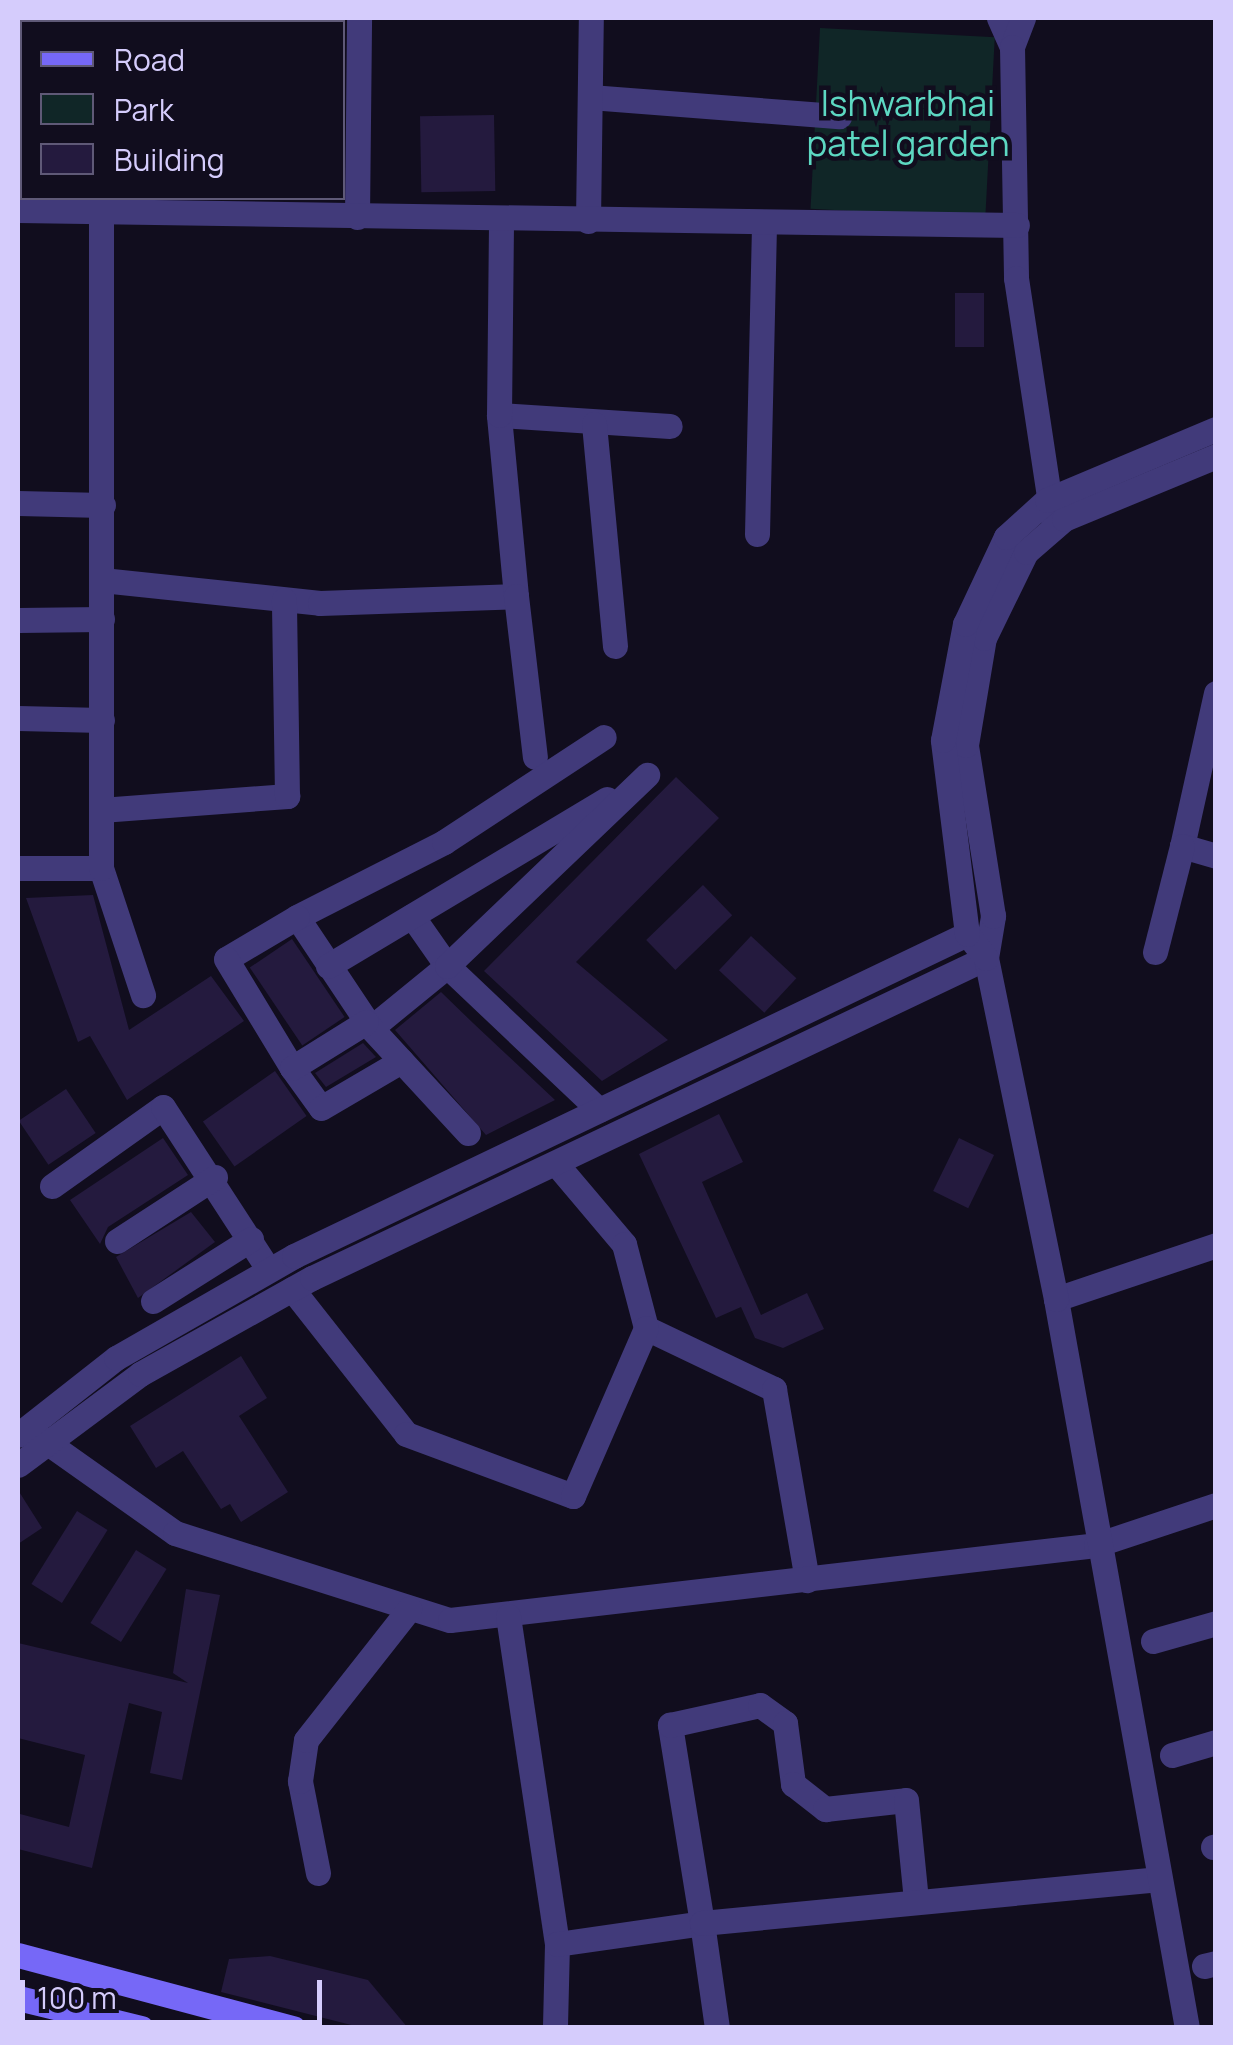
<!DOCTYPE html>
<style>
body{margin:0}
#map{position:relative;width:1233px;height:2045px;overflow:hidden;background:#110d1e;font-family:Manrope,sans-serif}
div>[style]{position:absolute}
.green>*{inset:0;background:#102627;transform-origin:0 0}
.building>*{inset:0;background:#241a3e;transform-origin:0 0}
.minor>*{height:25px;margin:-12.5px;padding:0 12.5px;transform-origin:12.5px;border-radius:12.5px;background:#413a7a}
.tertiary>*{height:25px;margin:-12.5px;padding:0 12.5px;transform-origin:12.5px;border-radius:12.5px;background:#413a7a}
.secondary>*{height:25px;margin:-12.5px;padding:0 12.5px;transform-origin:12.5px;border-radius:12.5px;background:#7668f7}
span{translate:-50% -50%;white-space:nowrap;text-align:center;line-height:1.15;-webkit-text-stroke:9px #110d1e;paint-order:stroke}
.park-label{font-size:35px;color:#5dd8c2}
.frame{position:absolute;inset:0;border:20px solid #d5ccfc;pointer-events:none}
.legend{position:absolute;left:20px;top:20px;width:325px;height:180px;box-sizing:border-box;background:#110d1e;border:2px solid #5f5977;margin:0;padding:12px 18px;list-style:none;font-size:30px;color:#d5ccfc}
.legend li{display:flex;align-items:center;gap:20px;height:50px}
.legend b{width:50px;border:2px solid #5f5977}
.scale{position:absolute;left:20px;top:1980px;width:302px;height:45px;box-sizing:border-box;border:5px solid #d5ccfc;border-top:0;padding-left:12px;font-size:30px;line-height:35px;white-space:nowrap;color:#d5ccfc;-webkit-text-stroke:8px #110d1e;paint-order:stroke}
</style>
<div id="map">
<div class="green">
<i style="left:820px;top:28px;width:175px;height:181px;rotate:3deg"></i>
</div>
<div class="building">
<i style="left:494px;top:115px;width:76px;height:74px;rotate:89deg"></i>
<i style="left:955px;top:293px;width:29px;height:54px"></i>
<i style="clip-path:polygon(676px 777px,719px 818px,576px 962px,668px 1040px,602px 1081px,484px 971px)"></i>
<i style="left:703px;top:885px;width:42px;height:79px;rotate:46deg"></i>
<i style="clip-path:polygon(93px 895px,129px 1030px,211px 976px,244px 1021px,127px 1100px,90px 1036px,78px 1042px,26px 898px)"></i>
<i style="left:751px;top:936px;width:62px;height:47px;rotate:43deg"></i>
<i style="left:292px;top:939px;width:94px;height:51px;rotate:56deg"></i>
<i style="clip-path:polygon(441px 992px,473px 1023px,555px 1100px,486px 1135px,395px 1030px)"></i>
<i style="clip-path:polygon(363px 1043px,376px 1057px,326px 1087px,315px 1073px)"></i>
<i style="left:275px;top:1071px;width:55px;height:88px;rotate:55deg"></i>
<i style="left:66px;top:1089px;width:53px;height:57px;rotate:56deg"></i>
<i style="clip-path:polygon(719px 1114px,743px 1162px,702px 1182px,761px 1315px,807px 1293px,824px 1329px,783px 1348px,755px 1338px,741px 1307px,716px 1318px,639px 1154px)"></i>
<i style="clip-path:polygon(163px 1138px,188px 1175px,108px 1227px,100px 1244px,70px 1200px)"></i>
<i style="left:959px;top:1138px;width:39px;height:59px;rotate:26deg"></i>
<i style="clip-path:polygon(191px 1212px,215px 1242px,138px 1298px,116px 1257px)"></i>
<i style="clip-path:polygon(241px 1356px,267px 1398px,239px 1416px,288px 1492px,241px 1522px,230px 1504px,221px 1509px,183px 1451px,156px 1468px,130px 1426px)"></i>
<i style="clip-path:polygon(18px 1490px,42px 1528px,18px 1544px)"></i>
<i style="left:77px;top:1511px;width:36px;height:86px;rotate:32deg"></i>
<i style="left:136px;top:1550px;width:36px;height:86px;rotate:32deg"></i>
<i style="clip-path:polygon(186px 1589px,220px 1595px,182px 1780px,150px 1773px,162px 1712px,129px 1703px,92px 1868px,18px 1849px,20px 1814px,69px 1827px,85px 1755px,18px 1738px,18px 1643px,188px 1683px,173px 1673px)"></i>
<i style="clip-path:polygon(270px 1956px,368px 1980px,408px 2028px,363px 2028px,221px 1992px,229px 1959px)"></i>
</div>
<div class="minor">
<i style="left:590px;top:97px;width:250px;rotate:4.4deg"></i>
<i style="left:357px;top:217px;width:199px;rotate:-89.4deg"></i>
<i style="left:588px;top:221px;width:203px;rotate:-89.2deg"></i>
<i style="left:499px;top:415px;width:171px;rotate:3.7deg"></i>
<i style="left:594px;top:424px;width:223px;rotate:84.6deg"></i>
<i style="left:18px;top:503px;width:85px;rotate:1.3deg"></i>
<i style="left:757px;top:534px;width:311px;rotate:-88.7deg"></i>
<i style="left:102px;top:580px;width:219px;rotate:6deg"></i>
<i style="left:320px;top:603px;width:196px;rotate:-2deg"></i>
<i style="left:516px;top:596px;width:182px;rotate:-95.4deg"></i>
<i style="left:499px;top:415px;width:196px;rotate:-89.4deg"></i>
<i style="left:516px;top:596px;width:162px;rotate:83.3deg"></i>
<i style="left:18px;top:620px;width:84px;rotate:-0.7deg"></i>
<i style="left:1216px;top:693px;width:157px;rotate:102.5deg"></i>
<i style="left:1182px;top:846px;width:35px;rotate:16deg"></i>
<i style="left:18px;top:718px;width:84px;rotate:1.4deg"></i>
<i style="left:101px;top:810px;width:187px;rotate:-4.3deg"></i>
<i style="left:287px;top:796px;width:196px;rotate:-90.9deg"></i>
<i style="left:101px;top:868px;width:134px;rotate:71.7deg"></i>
<i style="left:412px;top:916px;width:61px;rotate:55deg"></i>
<i style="left:447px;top:966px;width:98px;rotate:140.8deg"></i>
<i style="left:371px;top:1028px;width:133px;rotate:-123.7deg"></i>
<i style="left:297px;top:917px;width:165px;rotate:-27deg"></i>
<i style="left:444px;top:842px;width:191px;rotate:-33.3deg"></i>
<i style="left:297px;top:917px;width:82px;rotate:149.4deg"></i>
<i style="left:226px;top:959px;width:127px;rotate:58.8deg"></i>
<i style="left:292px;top:1068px;width:49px;rotate:54.1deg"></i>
<i style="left:321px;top:1108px;width:93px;rotate:-30.4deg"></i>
<i style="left:1155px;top:952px;width:109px;rotate:-75.7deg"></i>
<i style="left:328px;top:966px;width:325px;rotate:-30.9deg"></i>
<i style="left:371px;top:1028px;width:143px;rotate:47.3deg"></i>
<i style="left:292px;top:1068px;width:87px;rotate:-31.9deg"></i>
<i style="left:599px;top:1110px;width:209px;rotate:-136.5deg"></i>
<i style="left:447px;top:966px;width:277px;rotate:-43.7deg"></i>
<i style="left:558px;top:1166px;width:102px;rotate:49.8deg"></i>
<i style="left:624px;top:1244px;width:87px;rotate:75.3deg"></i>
<i style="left:646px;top:1328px;width:142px;rotate:25.5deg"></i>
<i style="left:774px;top:1389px;width:194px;rotate:80.2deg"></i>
<i style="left:52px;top:1186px;width:136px;rotate:-35.4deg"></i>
<i style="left:163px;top:1107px;width:194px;rotate:57deg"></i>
<i style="left:117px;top:1241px;width:117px;rotate:-33.1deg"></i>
<i style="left:292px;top:1289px;width:184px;rotate:51.8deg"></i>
<i style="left:406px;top:1434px;width:178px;rotate:20.4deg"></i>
<i style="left:573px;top:1496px;width:183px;rotate:-66.5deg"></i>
<i style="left:1056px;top:1299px;width:169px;rotate:-18.6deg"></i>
<i style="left:153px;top:1301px;width:116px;rotate:-32.3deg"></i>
<i style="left:31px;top:1431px;width:176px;rotate:35.3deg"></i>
<i style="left:175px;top:1533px;width:288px;rotate:17.6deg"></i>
<i style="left:450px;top:1620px;width:650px;rotate:-6.62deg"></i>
<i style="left:1096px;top:1545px;width:126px;rotate:-18.4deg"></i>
<i style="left:508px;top:1616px;width:332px;rotate:81.5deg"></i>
<i style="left:557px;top:1944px;width:84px;rotate:91.4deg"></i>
<i style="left:1153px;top:1641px;width:66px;rotate:-15.9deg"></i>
<i style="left:1172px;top:1755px;width:46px;rotate:-16.5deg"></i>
<i style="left:1213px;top:1847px;width:3px;rotate:-18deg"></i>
<i style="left:318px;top:1873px;width:94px;rotate:-101.1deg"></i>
<i style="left:300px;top:1781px;width:41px;rotate:-81.7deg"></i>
<i style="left:306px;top:1740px;width:167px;rotate:-51.8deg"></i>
<i style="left:557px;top:1944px;width:147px;rotate:-8.2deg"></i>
<i style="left:702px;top:1923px;width:201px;rotate:-99.2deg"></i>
<i style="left:670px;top:1725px;width:92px;rotate:-12.5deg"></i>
<i style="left:760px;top:1705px;width:31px;rotate:36deg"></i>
<i style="left:785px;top:1723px;width:62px;rotate:82.5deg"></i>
<i style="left:793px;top:1784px;width:41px;rotate:38deg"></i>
<i style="left:825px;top:1809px;width:81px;rotate:-6.3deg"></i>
<i style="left:906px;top:1800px;width:100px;rotate:84.3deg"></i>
<i style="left:1204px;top:1966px;width:12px;rotate:-14deg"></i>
<i style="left:717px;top:2028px;width:106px;rotate:-98.1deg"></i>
<i style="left:702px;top:1923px;width:457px;rotate:-5.5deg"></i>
</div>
<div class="tertiary">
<i style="left:71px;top:18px;width:4px;rotate:76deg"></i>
<i style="left:999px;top:18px;width:32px;rotate:66deg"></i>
<i style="left:1023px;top:18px;width:31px;rotate:111deg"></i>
<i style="left:1012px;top:47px;width:231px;rotate:89deg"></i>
<i style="left:1016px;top:278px;width:241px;rotate:81.4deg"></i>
<i style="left:18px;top:210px;width:999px;rotate:0.86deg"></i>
<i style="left:18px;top:868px;width:83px"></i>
<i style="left:101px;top:868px;width:670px;rotate:-90deg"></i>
<i style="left:18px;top:1435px;width:125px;rotate:-38.2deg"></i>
<i style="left:116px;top:1358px;width:205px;rotate:-29.8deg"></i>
<i style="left:294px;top:1256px;width:746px;rotate:-25.57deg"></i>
<i style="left:18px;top:1465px;width:152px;rotate:-36.7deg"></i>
<i style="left:140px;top:1374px;width:197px;rotate:-29.2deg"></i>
<i style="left:312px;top:1278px;width:746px;rotate:-25.4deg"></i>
<i style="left:986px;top:958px;width:43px;rotate:-80.5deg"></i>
<i style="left:993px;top:916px;width:173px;rotate:-99deg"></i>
<i style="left:966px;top:745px;width:109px;rotate:-80.5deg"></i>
<i style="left:984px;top:638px;width:96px;rotate:-64deg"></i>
<i style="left:1026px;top:552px;width:50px;rotate:-41deg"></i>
<i style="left:1064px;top:519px;width:165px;rotate:-22.5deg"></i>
<i style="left:1187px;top:2028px;width:741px;rotate:-100.19deg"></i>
<i style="left:1056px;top:1299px;width:348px;rotate:-101.6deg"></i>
<i style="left:986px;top:958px;width:31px;rotate:-128deg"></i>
<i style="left:967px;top:934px;width:195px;rotate:-97.1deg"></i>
<i style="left:943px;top:740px;width:118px;rotate:-79.3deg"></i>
<i style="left:965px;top:624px;width:96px;rotate:-64.8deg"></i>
<i style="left:1006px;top:537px;width:55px;rotate:-42.1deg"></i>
<i style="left:1047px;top:500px;width:183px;rotate:-22.8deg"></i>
</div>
<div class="secondary">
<i style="left:18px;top:1955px;width:285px;rotate:14.9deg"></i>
<i style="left:18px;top:1998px;width:127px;rotate:13.7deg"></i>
</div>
<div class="park-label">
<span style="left:908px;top:123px">Ishwarbhai<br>patel garden</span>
</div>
<div class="frame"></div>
<ul class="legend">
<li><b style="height:12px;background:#7668f7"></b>Road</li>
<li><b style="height:28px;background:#102627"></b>Park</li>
<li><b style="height:28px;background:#241a3e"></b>Building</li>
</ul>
<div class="scale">100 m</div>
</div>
